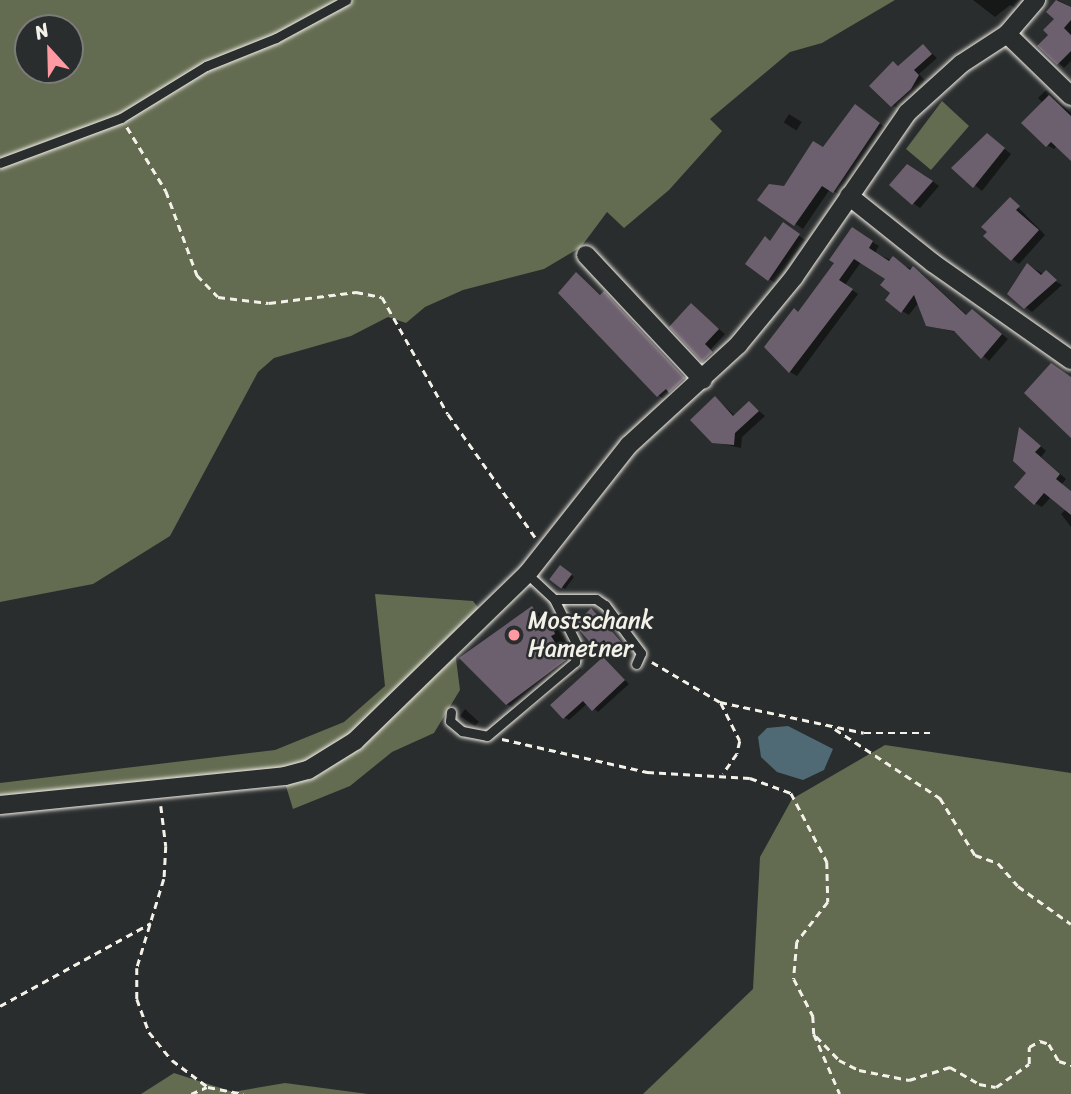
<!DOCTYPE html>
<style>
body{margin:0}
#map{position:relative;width:1071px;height:1094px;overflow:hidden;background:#2a2d2e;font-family:Sriracha,sans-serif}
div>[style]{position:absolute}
.green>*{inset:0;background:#636b51}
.water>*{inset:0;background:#4f6a74}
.shadow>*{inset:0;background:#0007;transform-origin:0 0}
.building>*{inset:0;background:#6d606e;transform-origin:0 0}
.path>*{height:2.5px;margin-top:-1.25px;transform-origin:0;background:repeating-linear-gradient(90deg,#f4f1e8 0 7px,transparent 0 12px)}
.roads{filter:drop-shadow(0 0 2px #f4f1e8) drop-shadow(0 0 2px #f4f1e8)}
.lane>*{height:9px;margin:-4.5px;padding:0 4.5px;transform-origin:4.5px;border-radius:4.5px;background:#2a2d2e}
.street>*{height:18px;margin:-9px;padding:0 9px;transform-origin:9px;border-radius:9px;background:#2a2d2e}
.dots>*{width:19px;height:19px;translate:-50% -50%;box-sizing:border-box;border:4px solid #2a2d2e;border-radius:50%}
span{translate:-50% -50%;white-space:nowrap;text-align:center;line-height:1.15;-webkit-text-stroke:5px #2a2d2e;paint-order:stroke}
.poi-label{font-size:24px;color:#f4f1e8}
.left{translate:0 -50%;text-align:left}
.north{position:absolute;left:14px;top:14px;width:70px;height:70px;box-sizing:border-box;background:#2a2d2e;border:2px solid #7b7b78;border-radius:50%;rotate:338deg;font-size:19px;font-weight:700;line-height:28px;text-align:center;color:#f4f1e8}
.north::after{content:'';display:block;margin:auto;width:24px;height:32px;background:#ff9aa2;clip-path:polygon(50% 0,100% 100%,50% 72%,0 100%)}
</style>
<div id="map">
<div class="green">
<i style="clip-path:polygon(evenodd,0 0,895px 0,822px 43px,790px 52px,710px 119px,722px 131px,669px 190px,624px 228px,607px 212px,581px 247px,544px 269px,463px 290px,425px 307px,406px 323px,388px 317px,351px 336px,274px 358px,258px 372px,170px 536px,93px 584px,0 602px,0 0,28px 28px,70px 28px,70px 70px,28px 70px,28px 28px)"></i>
<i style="clip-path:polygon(942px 101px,969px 126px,931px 170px,906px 149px)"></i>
<i style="clip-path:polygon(375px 594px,473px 601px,480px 610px,351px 738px,309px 764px,271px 773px,0 800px,0 783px,275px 750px,344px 722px,385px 686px)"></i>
<i style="clip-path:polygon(455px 651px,460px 690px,434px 733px,392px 752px,350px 786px,293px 809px,285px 783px,319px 775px,355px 748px)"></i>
<i style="clip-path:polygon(885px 745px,1071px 773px,1071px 1094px,643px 1094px,753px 989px,760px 857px,792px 799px)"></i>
<i style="clip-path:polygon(174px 1073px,233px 1092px,285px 1083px,368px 1094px,141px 1094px)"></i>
</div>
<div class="water">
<i style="clip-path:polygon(788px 726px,833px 749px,824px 770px,803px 780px,777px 772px,761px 757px,758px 737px,767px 728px)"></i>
</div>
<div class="shadow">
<i style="clip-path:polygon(973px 0,1021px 0,1016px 9px,1010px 5px,995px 17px)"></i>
<i style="clip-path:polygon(1058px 0,1071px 7px,1071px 61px,1064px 68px,1040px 46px,1051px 35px,1057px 19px,1049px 12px)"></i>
<i style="clip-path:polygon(924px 46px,937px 58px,919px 74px,925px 80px,899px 109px,892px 105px,894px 63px,900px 67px)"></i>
<i style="clip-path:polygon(1046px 90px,1071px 113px,1071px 159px,1057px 146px,1054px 149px,1047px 145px,1043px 103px,1038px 98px)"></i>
<i style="clip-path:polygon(863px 111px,886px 128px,841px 196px,830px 189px,803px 229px,760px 200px,785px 188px)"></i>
<i style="left:789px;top:114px;width:15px;height:10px;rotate:32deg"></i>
<i style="clip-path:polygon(987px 135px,1011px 154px,982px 191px,954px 168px)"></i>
<i style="clip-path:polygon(923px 174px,939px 186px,920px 208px,913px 203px)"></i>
<i style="clip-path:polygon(1010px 199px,1045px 235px,1019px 264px,1012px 259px)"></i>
<i style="clip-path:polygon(789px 228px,805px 240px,775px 283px,769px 279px,771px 242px)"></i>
<i style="clip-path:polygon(852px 229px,879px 246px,875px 253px,921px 273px,968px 316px,979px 316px,1008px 339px,989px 361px,959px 333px,927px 325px,919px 302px,909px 315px,902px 311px,887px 279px,861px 262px,845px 285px,858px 294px,797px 376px,790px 372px,799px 313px,836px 262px)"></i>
<i style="clip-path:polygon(1028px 265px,1062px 285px,1032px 312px,1009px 294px)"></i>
<i style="clip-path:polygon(576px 274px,602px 296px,611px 298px,691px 382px,665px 400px,659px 396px,560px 293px)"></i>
<i style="clip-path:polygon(691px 305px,725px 334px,711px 349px,719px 357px,710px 365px,671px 327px)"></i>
<i style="clip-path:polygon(716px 398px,735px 416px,750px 403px,765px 416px,742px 437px,741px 448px,713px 442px)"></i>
<i style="clip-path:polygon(1021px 429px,1046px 451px,1041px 457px,1066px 479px,1062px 484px,1071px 491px,1071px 527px,1061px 514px,1066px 509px,1051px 497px,1042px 507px,1035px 503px)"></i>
<i style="clip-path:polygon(564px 569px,574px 577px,565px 589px,562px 587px)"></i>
<i style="clip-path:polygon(532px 608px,566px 633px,571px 644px,566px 645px,582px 670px,523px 714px,507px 704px)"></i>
<i style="clip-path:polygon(591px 610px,631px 651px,624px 657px,610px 645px,603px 650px,595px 645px,576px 623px)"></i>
<i style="clip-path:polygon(603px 659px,629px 684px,598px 712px,588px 703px,569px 720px,564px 717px)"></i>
<i style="clip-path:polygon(465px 709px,479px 722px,475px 726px,460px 716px)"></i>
</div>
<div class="building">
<i style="clip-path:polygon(1056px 0,1071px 7px,1071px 20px,1064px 28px,1071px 35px,1071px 51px,1057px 65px,1037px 46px,1048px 35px,1043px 30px,1054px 19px,1046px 12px)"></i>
<i style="clip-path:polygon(923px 44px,932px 54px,914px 70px,919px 75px,911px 89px,891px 107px,869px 86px,893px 61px,898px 66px)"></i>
<i style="clip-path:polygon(1049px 95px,1071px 116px,1071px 161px,1051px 142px,1046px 147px,1021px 123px)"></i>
<i style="clip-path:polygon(855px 104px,880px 123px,833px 193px,822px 186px,794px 226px,757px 200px,769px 184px,784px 186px,813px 141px,823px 147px)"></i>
<i style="clip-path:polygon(987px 133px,1005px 148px,973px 188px,951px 168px)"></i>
<i style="clip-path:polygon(907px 164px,933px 181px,912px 205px,889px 185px)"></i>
<i style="clip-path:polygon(1010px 197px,1020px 206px,1016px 210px,1039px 230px,1011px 261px,983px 236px,987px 232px,981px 227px)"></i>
<i style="clip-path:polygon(783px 222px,800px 234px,768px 281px,745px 264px,765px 236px,770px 241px)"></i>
<i style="clip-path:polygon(852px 227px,873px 241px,869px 248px,889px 261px,893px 256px,910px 270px,913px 266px,966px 315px,972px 309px,1002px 334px,981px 359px,954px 331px,926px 326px,914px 295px,901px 313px,885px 300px,890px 293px,880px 285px,885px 279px,854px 259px,839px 280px,853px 289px,789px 373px,764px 347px,794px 308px,798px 312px,834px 263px,829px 260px)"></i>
<i style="clip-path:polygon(1027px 263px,1041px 275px,1046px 270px,1057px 280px,1024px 309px,1007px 294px)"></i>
<i style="clip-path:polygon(576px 272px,600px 295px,604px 291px,685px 378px,669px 393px,666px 389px,657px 397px,558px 293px)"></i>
<i style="clip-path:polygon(691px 303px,719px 329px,705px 344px,713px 352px,702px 362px,669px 327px)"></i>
<i style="clip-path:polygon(1051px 363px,1071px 377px,1071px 438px,1024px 393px)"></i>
<i style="clip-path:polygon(715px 396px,733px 416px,749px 401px,759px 411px,735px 433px,734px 445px,712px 443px,690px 420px)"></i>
<i style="clip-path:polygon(1019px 427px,1041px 446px,1035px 452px,1060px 474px,1056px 479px,1071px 491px,1071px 515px,1044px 493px,1034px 505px,1014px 487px,1026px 473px,1013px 461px)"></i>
<i style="left:560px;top:565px;width:15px;height:18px;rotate:37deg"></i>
<i style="clip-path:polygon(532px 606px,543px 624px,550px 621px,555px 634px,551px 636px,566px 660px,506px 705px,459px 658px)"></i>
<i style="clip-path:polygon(591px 608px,624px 645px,615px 654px,604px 640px,594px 647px,575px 625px)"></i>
<i style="clip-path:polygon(603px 657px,625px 680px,592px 711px,583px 701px,563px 719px,550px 705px)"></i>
</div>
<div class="path">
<i style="left:127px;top:127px;width:75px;rotate:58.6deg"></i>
<i style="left:166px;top:191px;width:90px;rotate:69.7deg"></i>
<i style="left:197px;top:275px;width:30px;rotate:46deg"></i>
<i style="left:218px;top:297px;width:51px;rotate:6.7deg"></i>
<i style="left:269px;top:303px;width:88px;rotate:-7.2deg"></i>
<i style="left:356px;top:292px;width:26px;rotate:11deg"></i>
<i style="left:382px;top:297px;width:134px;rotate:60.6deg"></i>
<i style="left:448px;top:414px;width:151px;rotate:54.7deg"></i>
<i style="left:652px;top:662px;width:79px;rotate:30.5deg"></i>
<i style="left:720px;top:702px;width:147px;rotate:12.1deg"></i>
<i style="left:864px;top:733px;width:66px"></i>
<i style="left:721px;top:703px;width:42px;rotate:63.4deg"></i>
<i style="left:740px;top:741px;width:13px;rotate:103deg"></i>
<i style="left:737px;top:754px;width:24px;rotate:125deg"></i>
<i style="left:835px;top:729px;width:126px;rotate:33.3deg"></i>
<i style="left:940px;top:798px;width:67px;rotate:58.4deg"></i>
<i style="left:975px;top:855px;width:24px;rotate:19deg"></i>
<i style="left:998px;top:863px;width:30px;rotate:49deg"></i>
<i style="left:1018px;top:886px;width:65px;rotate:35.6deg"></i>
<i style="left:502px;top:739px;width:149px;rotate:12.8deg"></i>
<i style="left:647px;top:772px;width:103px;rotate:3.3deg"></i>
<i style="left:750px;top:778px;width:44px;rotate:20.1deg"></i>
<i style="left:791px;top:793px;width:78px;rotate:62.4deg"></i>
<i style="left:827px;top:862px;width:40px;rotate:88.6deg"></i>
<i style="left:828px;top:902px;width:51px;rotate:127.8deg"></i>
<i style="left:797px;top:942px;width:37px;rotate:95deg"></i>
<i style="left:794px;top:979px;width:42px;rotate:62.8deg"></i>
<i style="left:813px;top:1016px;width:18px;rotate:87deg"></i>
<i style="left:814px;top:1034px;width:65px;rotate:66.6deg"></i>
<i style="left:161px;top:806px;width:40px;rotate:82.9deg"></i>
<i style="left:166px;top:846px;width:33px;rotate:93deg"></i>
<i style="left:164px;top:879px;width:93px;rotate:106.9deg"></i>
<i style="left:137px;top:968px;width:31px;rotate:90deg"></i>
<i style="left:137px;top:999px;width:35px;rotate:70deg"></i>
<i style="left:149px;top:1032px;width:36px;rotate:51deg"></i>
<i style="left:172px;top:1060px;width:45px;rotate:36.9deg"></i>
<i style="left:208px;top:1087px;width:36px;rotate:11deg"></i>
<i style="left:0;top:1006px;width:172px;rotate:-28.8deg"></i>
<i style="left:816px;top:1036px;width:33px;rotate:46deg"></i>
<i style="left:839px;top:1060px;width:22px;rotate:27deg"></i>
<i style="left:859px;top:1070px;width:51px;rotate:11.3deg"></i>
<i style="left:909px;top:1080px;width:43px;rotate:-17.6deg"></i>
<i style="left:950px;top:1067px;width:34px;rotate:30deg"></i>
<i style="left:979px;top:1084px;width:17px;rotate:10deg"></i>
<i style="left:996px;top:1087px;width:40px;rotate:-34.9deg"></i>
<i style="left:1029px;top:1064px;width:17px;rotate:-90deg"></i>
<i style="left:1029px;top:1047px;width:13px;rotate:-29deg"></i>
<i style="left:1040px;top:1041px;width:9px;rotate:18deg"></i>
<i style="left:1049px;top:1044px;width:20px;rotate:60deg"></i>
<i style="left:1059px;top:1061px;width:13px;rotate:18deg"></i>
<i style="left:191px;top:1094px;width:17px;rotate:-24deg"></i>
</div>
<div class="roads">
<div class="lane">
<i style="left:0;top:163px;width:129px;rotate:-20.4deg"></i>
<i style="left:121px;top:118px;width:100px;rotate:-31.5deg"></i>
<i style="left:206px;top:66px;width:75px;rotate:-21.8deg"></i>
<i style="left:276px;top:38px;width:80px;rotate:-28.5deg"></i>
<i style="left:554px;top:599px;width:42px"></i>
<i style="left:596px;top:599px;width:11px;rotate:34deg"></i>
<i style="left:605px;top:605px;width:60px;rotate:53.1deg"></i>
<i style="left:641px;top:653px;width:12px;rotate:114deg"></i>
<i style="left:451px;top:712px;width:9px;rotate:96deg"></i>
<i style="left:450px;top:721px;width:16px;rotate:40deg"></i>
<i style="left:462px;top:731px;width:25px;rotate:11deg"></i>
<i style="left:487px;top:736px;width:115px;rotate:-40.1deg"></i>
<i style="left:575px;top:662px;width:17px;rotate:-83deg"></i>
<i style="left:577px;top:645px;width:51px;rotate:-116.6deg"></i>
<i style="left:554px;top:599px;width:37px;rotate:-137deg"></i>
</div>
<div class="street">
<i style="left:1007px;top:34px;width:89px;rotate:44.1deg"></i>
<i style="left:849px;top:196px;width:107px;rotate:38.6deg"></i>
<i style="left:933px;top:263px;width:169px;rotate:35.1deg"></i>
<i style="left:586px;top:255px;width:171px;rotate:46.9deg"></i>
<i style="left:0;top:805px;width:286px;rotate:-5.8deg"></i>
<i style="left:285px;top:776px;width:24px;rotate:-15deg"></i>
<i style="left:308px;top:770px;width:55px;rotate:-31.7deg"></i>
<i style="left:355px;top:741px;width:240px;rotate:-44.2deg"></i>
<i style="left:527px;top:574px;width:164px;rotate:-51.7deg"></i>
<i style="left:629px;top:445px;width:148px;rotate:-42.5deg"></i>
<i style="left:738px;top:345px;width:88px;rotate:-50.5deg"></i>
<i style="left:794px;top:277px;width:199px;rotate:-55.4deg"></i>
<i style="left:907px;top:113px;width:73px;rotate:-42.2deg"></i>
<i style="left:961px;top:64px;width:55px;rotate:-33.1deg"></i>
<i style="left:1007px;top:34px;width:45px;rotate:-49.5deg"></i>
</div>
</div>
<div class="dots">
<i style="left:514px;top:635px;background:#ff9aa2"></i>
</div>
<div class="poi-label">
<span class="left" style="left:528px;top:635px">Mostschank<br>Hametner</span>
</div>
<div class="north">N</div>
</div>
